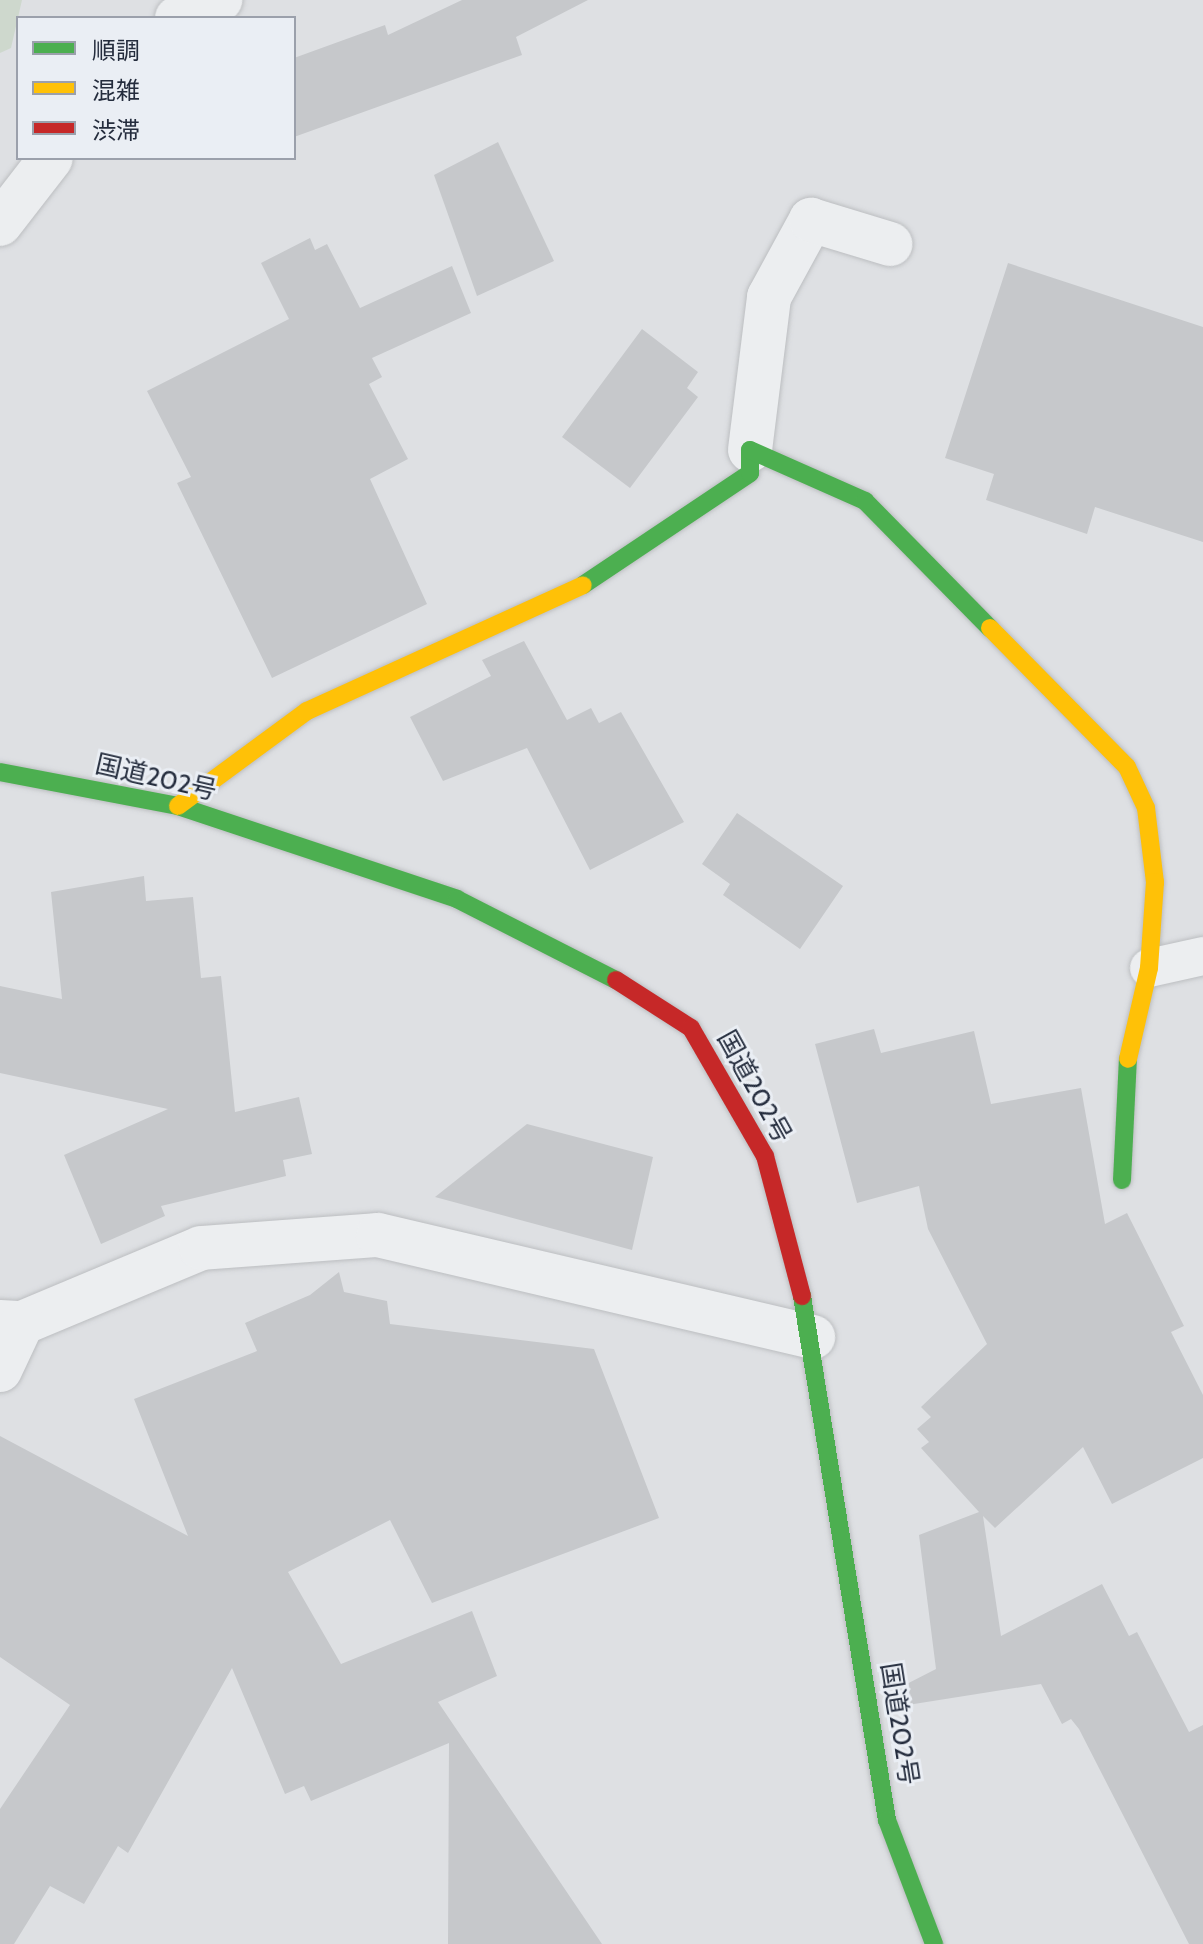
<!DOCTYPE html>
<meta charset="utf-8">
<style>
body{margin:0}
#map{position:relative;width:1203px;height:1944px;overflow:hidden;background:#dee0e3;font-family:Cabin,"Noto Sans JP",sans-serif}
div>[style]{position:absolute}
.green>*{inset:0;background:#ced8cd}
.building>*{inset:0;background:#c6c8cb}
.roads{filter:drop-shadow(0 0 2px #bcbec1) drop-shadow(0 0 2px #bcbec1)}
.lane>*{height:38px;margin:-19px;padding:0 19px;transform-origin:19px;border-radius:19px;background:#eceef0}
.street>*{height:44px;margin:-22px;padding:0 22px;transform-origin:22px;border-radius:22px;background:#eceef0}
.fast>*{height:18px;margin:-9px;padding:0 9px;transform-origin:9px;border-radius:9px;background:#4caf50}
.slow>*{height:18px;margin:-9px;padding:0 9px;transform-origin:9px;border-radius:9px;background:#ffc107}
.jam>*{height:18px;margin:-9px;padding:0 9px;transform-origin:9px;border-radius:9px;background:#c62828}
span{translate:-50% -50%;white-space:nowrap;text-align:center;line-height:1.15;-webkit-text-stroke:6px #eaeef4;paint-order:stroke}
.street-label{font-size:26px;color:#242c3d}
.legend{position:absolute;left:16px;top:16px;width:280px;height:144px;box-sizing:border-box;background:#eaeef4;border:2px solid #9ba0ab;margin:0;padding:10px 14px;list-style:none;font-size:24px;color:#242c3d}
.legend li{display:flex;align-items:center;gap:16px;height:40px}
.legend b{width:40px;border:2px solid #9ba0ab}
</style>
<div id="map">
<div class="green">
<div style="clip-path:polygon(0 0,22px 0,11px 48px,0 53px)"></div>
</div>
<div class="building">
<div style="clip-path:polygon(462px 0,588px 0,516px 37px,522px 55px,294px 137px,294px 58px,385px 25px,388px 35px)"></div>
<div style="clip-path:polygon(498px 142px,554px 261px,477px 296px,434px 175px)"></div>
<div style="clip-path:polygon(310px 238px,315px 250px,327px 244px,360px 308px,452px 266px,471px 313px,372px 358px,382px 377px,369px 384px,408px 459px,370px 479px,427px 604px,272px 678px,177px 483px,191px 477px,147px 391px,289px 319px,261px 263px)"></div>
<div style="clip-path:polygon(1008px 263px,1203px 327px,1203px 542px,1095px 507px,1087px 534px,986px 500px,994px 474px,945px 458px)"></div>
<div style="clip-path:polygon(642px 329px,698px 372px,687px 388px,698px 397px,630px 488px,562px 437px)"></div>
<div style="clip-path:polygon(524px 641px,567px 720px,591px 708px,599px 723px,621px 712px,684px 822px,590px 870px,527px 748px,443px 781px,410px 717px,491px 676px,482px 660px)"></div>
<div style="clip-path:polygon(737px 813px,843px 886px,800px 949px,723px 895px,730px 884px,702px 864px)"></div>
<div style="clip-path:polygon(144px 876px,146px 901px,193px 897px,201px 978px,221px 976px,235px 1112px,299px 1097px,312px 1154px,283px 1160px,286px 1176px,161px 1206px,165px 1216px,101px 1244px,64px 1155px,168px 1109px,0 1073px,0 986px,62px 999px,51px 892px)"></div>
<div style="clip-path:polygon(874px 1029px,881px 1053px,974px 1031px,991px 1104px,1081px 1088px,1105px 1224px,1127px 1213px,1184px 1326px,1171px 1332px,1203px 1395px,1203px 1458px,1112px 1504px,1083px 1447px,995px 1528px,983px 1516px,1001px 1636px,1102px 1584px,1129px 1636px,1137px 1632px,1189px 1732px,1203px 1725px,1203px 1944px,1189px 1944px,1079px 1729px,1071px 1719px,1062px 1724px,1041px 1684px,895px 1707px,893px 1691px,936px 1669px,919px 1535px,979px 1512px,921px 1448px,929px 1442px,917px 1429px,931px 1417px,921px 1407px,987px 1344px,928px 1229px,919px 1186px,857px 1203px,815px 1044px)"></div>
<div style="clip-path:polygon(527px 1124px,653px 1157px,632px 1250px,435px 1197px)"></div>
<div style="clip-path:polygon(339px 1272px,344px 1292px,387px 1301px,390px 1324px,594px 1349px,659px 1518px,432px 1603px,390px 1520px,288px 1572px,341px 1664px,472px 1611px,497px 1676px,438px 1702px,602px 1944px,448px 1944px,449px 1743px,311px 1801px,304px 1786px,285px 1794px,232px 1668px,128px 1853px,118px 1846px,84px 1904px,50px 1886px,14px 1944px,0 1944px,0 1809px,70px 1705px,0 1657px,0 1436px,188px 1536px,134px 1399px,257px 1351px,245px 1323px,310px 1295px)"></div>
</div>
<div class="roads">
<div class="lane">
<div style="left:1149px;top:968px;width:55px;rotate:-12.5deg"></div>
</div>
<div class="street">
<div style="left:177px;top:18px;width:47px;rotate:-22.7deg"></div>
<div style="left:0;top:224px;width:83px;rotate:-52.3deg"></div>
<div style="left:750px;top:450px;width:154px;rotate:-82.9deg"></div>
<div style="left:769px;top:297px;width:88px;rotate:-61.4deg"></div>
<div style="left:811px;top:220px;width:83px;rotate:16.9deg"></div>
<div style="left:0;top:1322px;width:22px;rotate:3deg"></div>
<div style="left:22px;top:1323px;width:194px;rotate:-22.7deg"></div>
<div style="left:201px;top:1248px;width:177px;rotate:-4.2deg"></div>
<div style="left:378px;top:1235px;width:447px;rotate:13.2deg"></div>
<div style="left:0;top:1370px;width:52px;rotate:-64.9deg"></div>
</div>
<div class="fast">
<div style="left:583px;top:585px;width:201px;rotate:-33.8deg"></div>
<div style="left:750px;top:473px;width:23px;rotate:-90deg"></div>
<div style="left:750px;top:450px;width:126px;rotate:23.9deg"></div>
<div style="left:865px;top:501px;width:178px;rotate:45.5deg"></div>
<div style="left:0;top:772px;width:181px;rotate:10.8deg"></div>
<div style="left:178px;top:806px;width:294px;rotate:18.4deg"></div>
<div style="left:457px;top:899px;width:178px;rotate:27deg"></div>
<div style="left:1122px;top:1180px;width:121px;rotate:-87.2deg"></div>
<div style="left:802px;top:1296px;width:531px;rotate:80.79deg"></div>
<div style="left:887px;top:1820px;width:133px;rotate:69.2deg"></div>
</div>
<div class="slow">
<div style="left:990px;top:628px;width:195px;rotate:45.4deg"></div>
<div style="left:1127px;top:767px;width:45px;rotate:65.1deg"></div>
<div style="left:1146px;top:808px;width:75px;rotate:83.1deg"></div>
<div style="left:1155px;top:882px;width:86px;rotate:94deg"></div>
<div style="left:1149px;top:968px;width:93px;rotate:103deg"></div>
<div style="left:178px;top:806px;width:160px;rotate:-36.4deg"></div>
<div style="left:307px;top:711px;width:303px;rotate:-24.5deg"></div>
</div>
<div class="jam">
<div style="left:616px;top:980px;width:89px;rotate:32.6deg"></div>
<div style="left:691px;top:1028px;width:148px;rotate:60deg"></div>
<div style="left:765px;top:1156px;width:145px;rotate:75.2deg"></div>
</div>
</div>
<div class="street-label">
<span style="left:156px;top:778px;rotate:13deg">国道202号</span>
<span style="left:754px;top:1087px;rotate:61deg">国道202号</span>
<span style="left:899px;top:1724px;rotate:81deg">国道202号</span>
</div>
<ul class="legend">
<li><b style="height:10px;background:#4caf50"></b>順調</li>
<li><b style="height:10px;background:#ffc107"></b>混雑</li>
<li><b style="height:10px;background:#c62828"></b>渋滞</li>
</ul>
</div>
